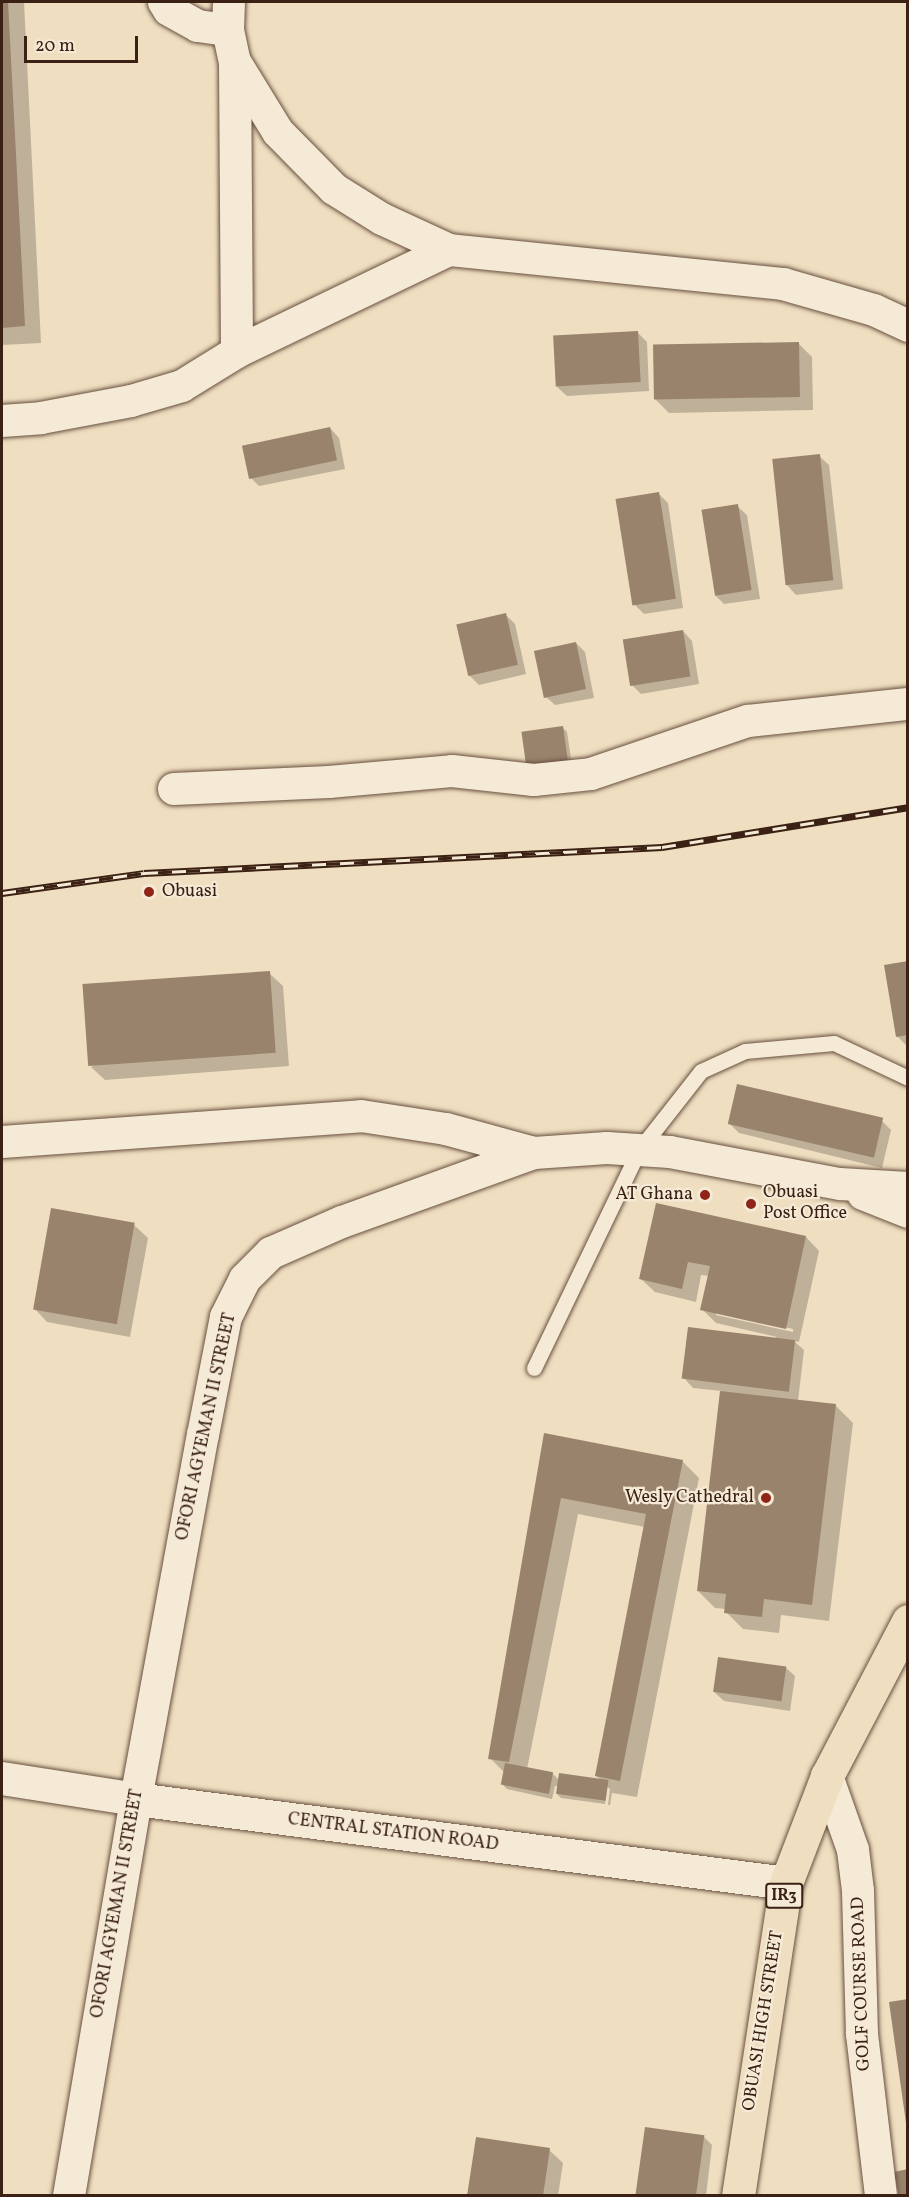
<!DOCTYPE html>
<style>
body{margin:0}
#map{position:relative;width:909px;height:2197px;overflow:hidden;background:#efdec0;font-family:Vollkorn,serif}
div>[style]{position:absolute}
.shadow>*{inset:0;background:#0003}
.building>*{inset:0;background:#99836d;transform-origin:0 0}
.roads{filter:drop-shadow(0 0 2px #68503f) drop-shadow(0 0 2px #68503f)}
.lane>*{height:15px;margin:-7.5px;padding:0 7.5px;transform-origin:7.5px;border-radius:7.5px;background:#f5ead6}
.street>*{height:32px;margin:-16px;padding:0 16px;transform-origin:16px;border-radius:16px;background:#f5ead6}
.secondary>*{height:33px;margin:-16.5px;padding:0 16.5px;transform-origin:16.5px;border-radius:16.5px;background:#f5ead6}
.primary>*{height:33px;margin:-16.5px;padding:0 16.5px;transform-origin:16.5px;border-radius:16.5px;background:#efdec0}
.rail>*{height:7px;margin-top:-3.5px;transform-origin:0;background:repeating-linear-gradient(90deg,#f5ead6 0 14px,#3b2114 0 28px);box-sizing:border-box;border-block:2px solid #3b2114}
.dots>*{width:16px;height:16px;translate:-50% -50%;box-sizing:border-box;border:3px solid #f5ead6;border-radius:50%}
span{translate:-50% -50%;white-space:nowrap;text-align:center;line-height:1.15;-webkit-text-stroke:4.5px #f5ead6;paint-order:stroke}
.shield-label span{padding:2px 4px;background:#f5ead6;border:2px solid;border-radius:4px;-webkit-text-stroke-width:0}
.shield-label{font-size:16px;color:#3b2114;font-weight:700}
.poi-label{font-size:18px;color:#3b2114}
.left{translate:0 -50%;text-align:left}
.right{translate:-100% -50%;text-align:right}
.street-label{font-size:18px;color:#3b2114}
.frame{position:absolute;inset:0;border:3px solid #3b2114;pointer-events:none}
.scale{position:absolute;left:24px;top:36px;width:114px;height:27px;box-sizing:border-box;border:3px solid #3b2114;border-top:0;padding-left:8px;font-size:18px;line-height:21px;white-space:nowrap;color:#3b2114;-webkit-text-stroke:4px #f5ead6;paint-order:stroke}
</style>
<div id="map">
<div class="shadow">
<div style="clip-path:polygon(2px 2px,24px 2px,41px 343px,2px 345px)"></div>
<div style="clip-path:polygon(638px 333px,647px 342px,649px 391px,567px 396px,557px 387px)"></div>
<div style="clip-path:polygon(798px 343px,812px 357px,813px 410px,669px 413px,655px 399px)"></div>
<div style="clip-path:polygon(330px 428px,339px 438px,345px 469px,259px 486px,250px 477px)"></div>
<div style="clip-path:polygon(819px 456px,829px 465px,843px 589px,796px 595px,787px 585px)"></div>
<div style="clip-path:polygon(658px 493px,668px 503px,683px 608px,644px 614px,635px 605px)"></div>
<div style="clip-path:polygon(737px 506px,747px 515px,760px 599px,724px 604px,715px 595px)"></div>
<div style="clip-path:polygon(506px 615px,515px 624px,526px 674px,479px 685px,470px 676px,458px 626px)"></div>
<div style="clip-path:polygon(683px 631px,692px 641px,699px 684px,641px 694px,632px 685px)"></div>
<div style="clip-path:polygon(576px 643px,585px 652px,594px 698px,555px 705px,545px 696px)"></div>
<div style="clip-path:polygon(562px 727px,567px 732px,572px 765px,528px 767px)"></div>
<div style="clip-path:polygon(908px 963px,908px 1046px,907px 1046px,897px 1036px)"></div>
<div style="clip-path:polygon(269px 973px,283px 986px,289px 1066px,105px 1080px,91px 1067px)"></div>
<div style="clip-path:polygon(882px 1121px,891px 1130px,882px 1168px,739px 1133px,729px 1123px)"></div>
<div style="clip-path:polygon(evenodd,657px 1204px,806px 1237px,819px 1251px,799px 1342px,794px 1341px,804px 1350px,798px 1401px,836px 1406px,853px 1423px,829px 1621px,781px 1615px,779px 1633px,743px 1629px,726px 1612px,726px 1609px,715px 1608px,698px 1591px,722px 1391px,693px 1388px,684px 1378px,777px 1337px,716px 1323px,702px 1309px,710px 1276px,701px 1275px,696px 1302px,655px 1292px,641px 1279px,657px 1204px,716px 1312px,793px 1329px,793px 1332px,716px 1315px,716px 1312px)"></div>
<div style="clip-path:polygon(134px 1225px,148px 1238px,130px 1337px,47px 1322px,34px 1308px)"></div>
<div style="clip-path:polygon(evenodd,545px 1434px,682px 1461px,699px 1478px,637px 1797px,612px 1793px,610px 1805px,608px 1805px,610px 1789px,607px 1787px,605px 1804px,561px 1798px,557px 1794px,558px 1786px,555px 1786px,552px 1799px,507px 1789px,503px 1785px,505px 1773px,490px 1758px,545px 1434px,578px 1514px,645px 1527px,596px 1776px,601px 1780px,559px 1780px,553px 1774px,527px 1769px,578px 1514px)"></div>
<div style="clip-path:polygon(785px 1667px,795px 1676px,790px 1711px,724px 1701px,714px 1692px)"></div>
<div style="clip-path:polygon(703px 2136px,712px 2145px,706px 2196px,637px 2196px)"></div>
<div style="clip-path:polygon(549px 2150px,563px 2163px,558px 2196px,468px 2196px)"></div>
</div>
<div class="building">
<div style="clip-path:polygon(2px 2px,8px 2px,25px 326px,2px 328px)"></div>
<div style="left:638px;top:331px;width:51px;height:85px;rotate:87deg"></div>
<div style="left:799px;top:342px;width:55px;height:146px;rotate:89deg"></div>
<div style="left:330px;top:427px;width:34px;height:90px;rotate:78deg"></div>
<div style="left:820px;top:454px;width:127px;height:48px;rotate:84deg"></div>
<div style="left:659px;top:492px;width:108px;height:44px;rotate:81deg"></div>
<div style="left:738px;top:504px;width:87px;height:37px;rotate:81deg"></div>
<div style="left:506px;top:613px;width:53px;height:51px;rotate:77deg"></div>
<div style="left:683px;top:630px;width:47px;height:61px;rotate:81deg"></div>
<div style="left:576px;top:642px;width:48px;height:43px;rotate:78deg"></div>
<div style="left:563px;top:726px;width:35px;height:42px;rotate:82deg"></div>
<div style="clip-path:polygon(908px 961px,908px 1035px,896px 1037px,884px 965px)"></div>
<div style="left:270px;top:971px;width:82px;height:188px;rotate:86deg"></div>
<div style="left:737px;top:1084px;width:150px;height:41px;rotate:13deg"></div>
<div style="clip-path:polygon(656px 1203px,806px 1236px,786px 1329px,700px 1310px,710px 1266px,688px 1262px,682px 1289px,639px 1279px)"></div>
<div style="left:51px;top:1208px;width:85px;height:103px;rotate:10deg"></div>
<div style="left:688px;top:1327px;width:108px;height:52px;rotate:7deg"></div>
<div style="clip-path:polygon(720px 1391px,836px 1404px,812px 1605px,764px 1599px,762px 1617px,724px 1613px,726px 1594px,697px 1591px)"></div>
<div style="clip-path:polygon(544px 1433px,683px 1460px,620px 1781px,595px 1776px,646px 1514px,561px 1498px,509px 1762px,488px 1759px)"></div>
<div style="left:718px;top:1657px;width:69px;height:35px;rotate:8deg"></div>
<div style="left:505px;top:1763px;width:49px;height:22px;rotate:11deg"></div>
<div style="left:559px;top:1773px;width:50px;height:21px;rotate:8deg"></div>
<div style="clip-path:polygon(908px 1999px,908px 2122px,906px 2123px,889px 2002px)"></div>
<div style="left:645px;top:2127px;width:60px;height:70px;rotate:8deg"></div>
<div style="clip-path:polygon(476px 2137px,550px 2148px,543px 2196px,467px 2196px)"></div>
<div style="clip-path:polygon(908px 2169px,908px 2196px,899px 2196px,894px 2172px)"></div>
</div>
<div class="roads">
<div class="lane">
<div style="left:534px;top:1368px;width:242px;rotate:-64.3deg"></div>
<div style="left:639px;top:1150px;width:100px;rotate:-51.9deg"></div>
<div style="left:701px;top:1071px;width:48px;rotate:-24.4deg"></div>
<div style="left:745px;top:1051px;width:89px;rotate:-5.1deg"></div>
<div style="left:834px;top:1043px;width:82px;rotate:25.3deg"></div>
</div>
<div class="street">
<div style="left:164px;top:2px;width:9px;rotate:58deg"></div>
<div style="left:169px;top:10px;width:33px;rotate:29deg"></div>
<div style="left:198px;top:26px;width:30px;rotate:8deg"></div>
<div style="left:229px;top:2px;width:28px;rotate:92deg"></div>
<div style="left:228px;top:30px;width:33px;rotate:78deg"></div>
<div style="left:235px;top:62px;width:82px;rotate:58.4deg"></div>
<div style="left:278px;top:132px;width:80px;rotate:45.5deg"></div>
<div style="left:334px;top:189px;width:57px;rotate:32deg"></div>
<div style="left:382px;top:219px;width:74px;rotate:24.8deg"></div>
<div style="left:449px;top:250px;width:336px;rotate:5.8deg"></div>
<div style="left:783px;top:284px;width:95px;rotate:15.9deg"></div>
<div style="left:874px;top:310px;width:38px;rotate:25deg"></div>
<div style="left:235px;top:62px;width:290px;rotate:89.6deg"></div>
<div style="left:2px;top:421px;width:39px;rotate:-4deg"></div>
<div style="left:41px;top:418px;width:92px;rotate:-10.7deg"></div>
<div style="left:131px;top:401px;width:53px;rotate:-16.4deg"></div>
<div style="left:182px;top:386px;width:65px;rotate:-31.7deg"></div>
<div style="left:237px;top:352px;width:235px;rotate:-25.7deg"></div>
<div style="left:174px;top:789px;width:155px;rotate:-2.6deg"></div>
<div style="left:329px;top:782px;width:123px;rotate:-5.1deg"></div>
<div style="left:452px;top:771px;width:82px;rotate:6.3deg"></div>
<div style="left:534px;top:780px;width:57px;rotate:-6deg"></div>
<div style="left:591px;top:774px;width:166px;rotate:-18.7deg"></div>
<div style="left:748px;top:721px;width:161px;rotate:-6.1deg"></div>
<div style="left:2px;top:1142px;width:360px;rotate:-4.1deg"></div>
<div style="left:361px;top:1116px;width:86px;rotate:8.7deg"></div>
<div style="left:446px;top:1129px;width:91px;rotate:15.3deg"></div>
<div style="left:863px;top:1194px;width:48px;rotate:21.8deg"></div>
<div style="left:827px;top:1776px;width:78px;rotate:70.6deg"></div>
<div style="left:853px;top:1850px;width:41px;rotate:83deg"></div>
<div style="left:858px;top:1891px;width:143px;rotate:88.4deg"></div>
<div style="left:862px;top:2034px;width:163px;rotate:83.3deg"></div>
<div style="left:69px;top:2196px;width:403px;rotate:-80.4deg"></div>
<div style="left:136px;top:1799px;width:370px;rotate:-79.6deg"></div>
<div style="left:203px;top:1435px;width:120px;rotate:-79deg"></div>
<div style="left:226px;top:1317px;width:42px;rotate:-63.4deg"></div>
<div style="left:245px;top:1279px;width:37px;rotate:-45deg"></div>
<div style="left:271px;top:1253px;width:77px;rotate:-23.6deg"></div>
<div style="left:342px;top:1222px;width:204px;rotate:-19.8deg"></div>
<div style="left:534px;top:1153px;width:73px;rotate:-3.9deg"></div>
<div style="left:607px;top:1148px;width:63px;rotate:3.6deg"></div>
<div style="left:670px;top:1152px;width:173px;rotate:10.7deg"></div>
<div style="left:840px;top:1184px;width:68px;rotate:3.4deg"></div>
</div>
<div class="secondary">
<div style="left:2px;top:1778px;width:136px;rotate:8.9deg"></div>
<div style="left:136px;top:1799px;width:655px;rotate:7.36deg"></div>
</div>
<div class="primary">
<div style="left:738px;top:2196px;width:317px;rotate:-81.3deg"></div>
<div style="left:786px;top:1883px;width:115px;rotate:-69deg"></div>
<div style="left:827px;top:1776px;width:175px;rotate:-62.4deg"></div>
</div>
</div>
<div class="rail">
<div style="left:2px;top:893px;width:143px;rotate:-8deg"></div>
<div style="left:144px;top:873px;width:519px;rotate:-2.87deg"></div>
<div style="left:662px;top:847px;width:249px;rotate:-9.2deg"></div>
</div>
<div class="dots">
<div style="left:149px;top:892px;background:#8f2418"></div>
<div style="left:705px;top:1195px;background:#8f2418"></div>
<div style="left:751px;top:1204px;background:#8f2418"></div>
<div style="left:766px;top:1498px;background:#8f2418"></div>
</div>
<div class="shield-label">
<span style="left:784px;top:1896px">IR3</span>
</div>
<div class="poi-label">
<span class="left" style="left:162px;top:892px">Obuasi</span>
<span class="left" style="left:763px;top:1204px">Obuasi<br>Post Office</span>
<span class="right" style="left:693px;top:1195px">AT Ghana</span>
<span class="right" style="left:754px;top:1498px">Wesly Cathedral</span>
</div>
<div class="street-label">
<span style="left:207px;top:1427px;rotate:-78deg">OFORI AGYEMAN II STREET</span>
<span style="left:393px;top:1833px;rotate:7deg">CENTRAL STATION ROAD</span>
<span style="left:118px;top:1904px;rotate:-80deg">OFORI AGYEMAN II STREET</span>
<span style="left:862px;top:1984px;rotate:-92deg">GOLF COURSE ROAD</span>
<span style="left:764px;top:2021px;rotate:-81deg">OBUASI HIGH STREET</span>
</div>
<div class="frame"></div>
<div class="scale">20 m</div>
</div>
